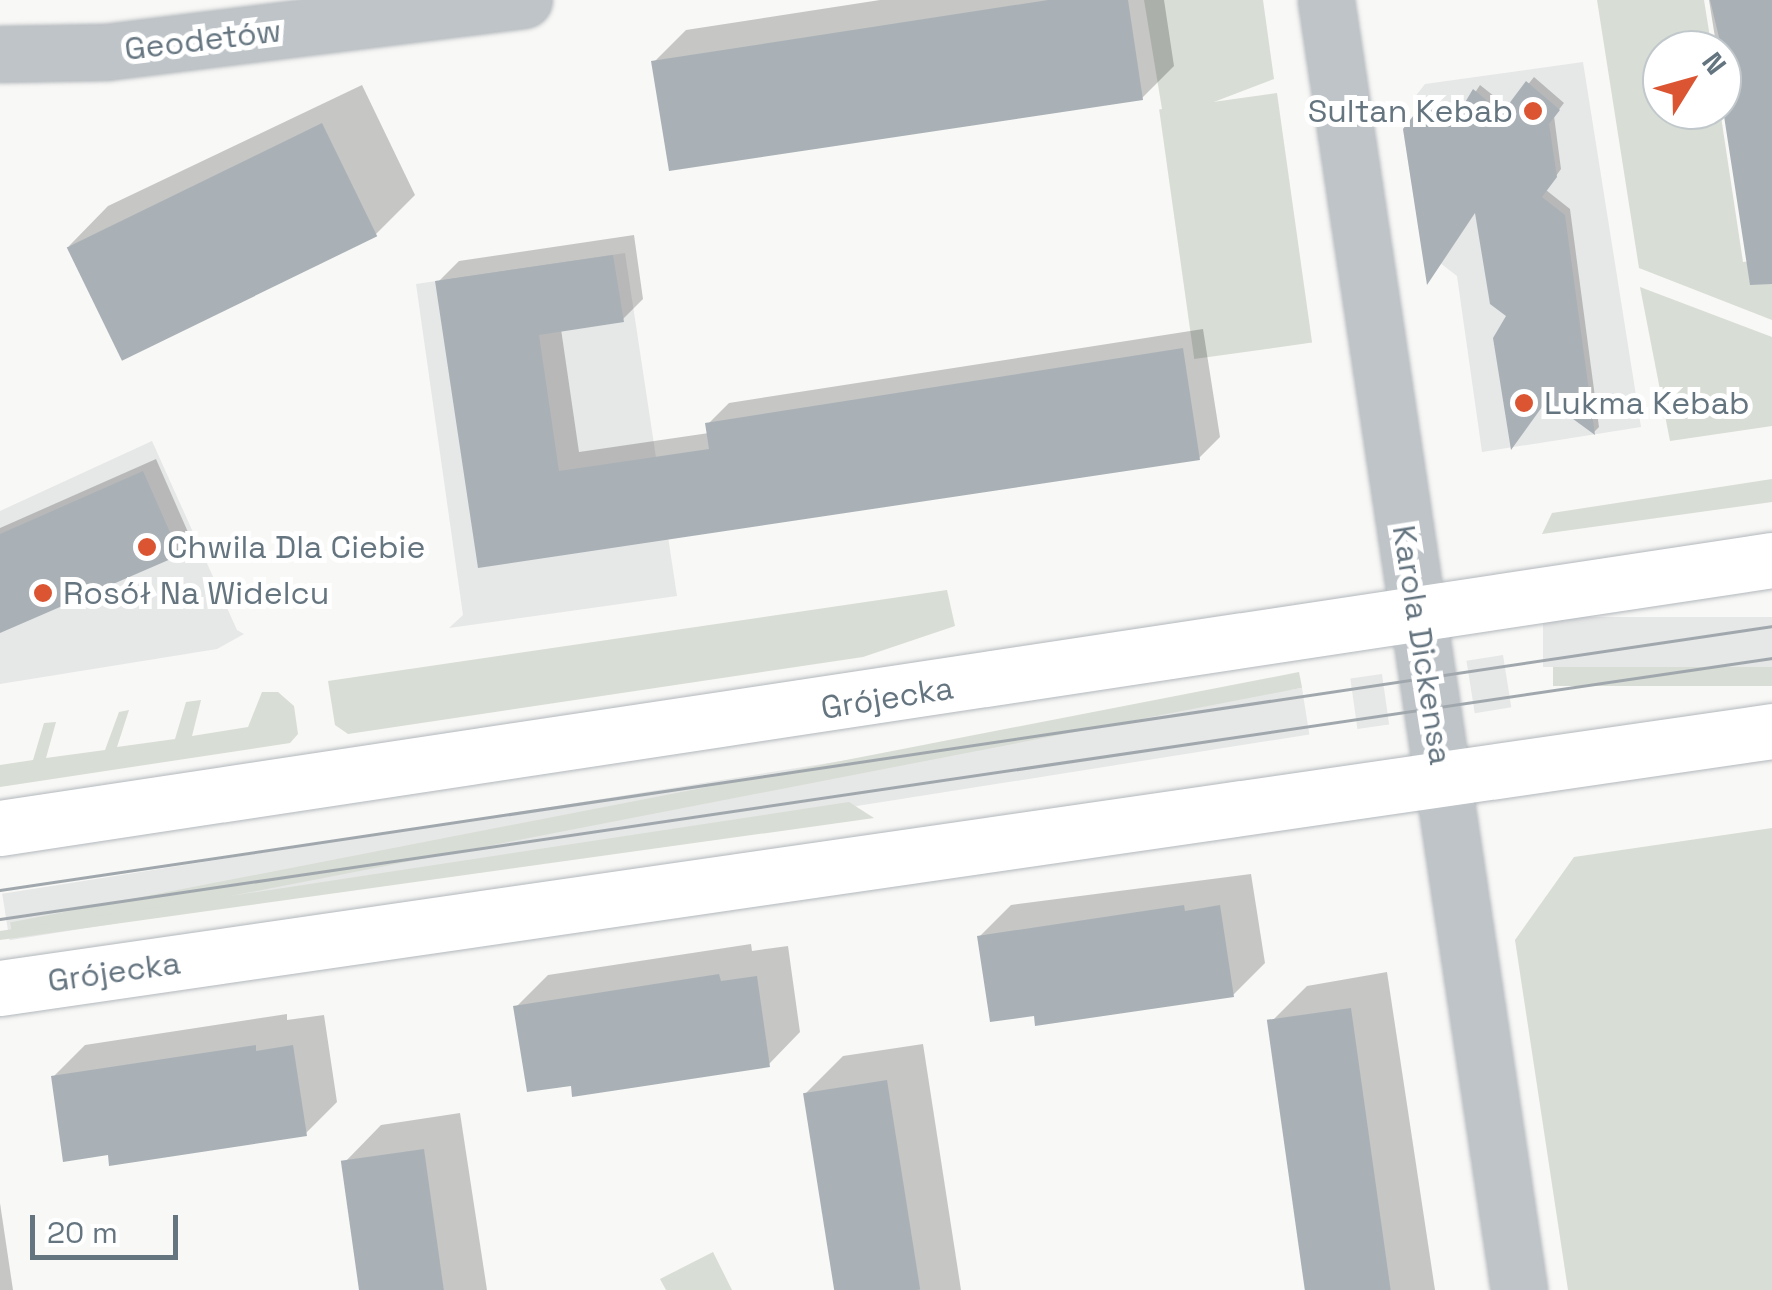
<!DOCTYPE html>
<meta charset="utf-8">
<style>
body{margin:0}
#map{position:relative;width:1772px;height:1290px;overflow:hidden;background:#f8f8f6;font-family:"Space Grotesk",sans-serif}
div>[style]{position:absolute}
.built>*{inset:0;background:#e6e7e7;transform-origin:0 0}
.green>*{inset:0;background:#d8ddd5;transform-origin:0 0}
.shadow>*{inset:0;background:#0003}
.building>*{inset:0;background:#a9b1b7;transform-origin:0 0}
.roads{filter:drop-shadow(0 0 2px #b3b8bc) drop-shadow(0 0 2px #b3b8bc)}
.minor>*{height:55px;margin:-27.5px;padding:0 27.5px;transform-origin:27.5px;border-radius:27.5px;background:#bfc4c8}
.major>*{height:55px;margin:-27.5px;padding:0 27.5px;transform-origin:27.5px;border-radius:27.5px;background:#fff}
.tram>*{height:2.5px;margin:-1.25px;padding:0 1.25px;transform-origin:1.25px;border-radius:1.25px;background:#a1a8ad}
.dots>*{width:28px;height:28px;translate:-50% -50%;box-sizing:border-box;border:5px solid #fff;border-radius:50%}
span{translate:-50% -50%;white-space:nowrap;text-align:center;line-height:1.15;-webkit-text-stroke:10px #fff;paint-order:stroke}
.street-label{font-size:32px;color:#657580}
.poi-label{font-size:32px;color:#657580}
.right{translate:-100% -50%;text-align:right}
.left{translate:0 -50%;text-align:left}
.north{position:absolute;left:1642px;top:30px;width:100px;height:100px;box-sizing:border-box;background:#fff;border:2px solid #c1c8cc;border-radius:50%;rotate:53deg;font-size:28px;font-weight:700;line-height:40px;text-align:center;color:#657580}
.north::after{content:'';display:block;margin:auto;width:35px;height:45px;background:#dc5532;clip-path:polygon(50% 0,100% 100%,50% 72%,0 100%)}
.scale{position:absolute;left:30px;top:1215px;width:148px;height:45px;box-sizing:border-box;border:5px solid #657580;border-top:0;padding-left:12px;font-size:30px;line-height:35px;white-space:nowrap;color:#657580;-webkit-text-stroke:8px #fff;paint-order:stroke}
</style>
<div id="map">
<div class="built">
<div style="clip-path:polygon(1583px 62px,1641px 427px,1482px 452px,1457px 276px,1422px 249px,1403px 129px,1421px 105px,1414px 98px,1425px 84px)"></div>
<div style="clip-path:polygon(625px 253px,677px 596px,449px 628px,463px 615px,416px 284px)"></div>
<div style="clip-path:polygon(152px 441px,237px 630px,244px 634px,217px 649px,0 684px,0 511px)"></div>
<div style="left:1772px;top:617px;width:50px;height:229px;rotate:90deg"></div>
<div style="left:1503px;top:655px;width:53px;height:37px;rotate:81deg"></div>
<div style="left:1382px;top:674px;width:51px;height:32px;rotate:82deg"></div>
<div style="left:1302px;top:688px;width:47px;height:1316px;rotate:81deg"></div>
</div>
<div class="green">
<div style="clip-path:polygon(1144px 0,1263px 0,1274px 79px,1164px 121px)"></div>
<div style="clip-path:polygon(1597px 0,1704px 0,1712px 50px,1662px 50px,1662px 110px,1720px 110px,1743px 262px,1772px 259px,1772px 320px,1639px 268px)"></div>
<div style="left:1277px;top:93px;width:252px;height:119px;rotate:82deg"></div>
<div style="clip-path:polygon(1640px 287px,1772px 337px,1772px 426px,1670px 441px)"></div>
<div style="clip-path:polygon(1772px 479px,1772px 502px,1542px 534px,1552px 513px)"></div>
<div style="clip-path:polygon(947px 590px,955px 626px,863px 657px,348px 734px,335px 725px,328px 681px)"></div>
<div style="left:1772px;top:667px;width:19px;height:219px;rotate:90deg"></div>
<div style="left:1299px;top:672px;width:16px;height:1313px;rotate:79deg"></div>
<div style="clip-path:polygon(262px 692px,278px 692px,294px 706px,298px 734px,290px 743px,0 787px,0 765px,33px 760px,44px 723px,56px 722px,46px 758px,105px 750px,119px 712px,129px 710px,117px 747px,175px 739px,186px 702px,201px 700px,192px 736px,248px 727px)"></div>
<div style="clip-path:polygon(849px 802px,874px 818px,0 940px,0 931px)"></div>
<div style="clip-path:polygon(1772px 828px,1772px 1290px,1568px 1290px,1515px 940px,1574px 857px)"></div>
<div style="clip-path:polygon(713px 1252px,732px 1290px,666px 1290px,660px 1279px)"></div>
</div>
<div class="shadow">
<div style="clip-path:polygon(880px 0,1164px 0,1174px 66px,1142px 98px,654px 62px,686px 30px)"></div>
<div style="clip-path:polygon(1709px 0,1772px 0,1772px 254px,1722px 81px)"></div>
<div style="clip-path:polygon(1534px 77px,1564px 103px,1554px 116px,1561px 169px,1546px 190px,1570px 209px,1599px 427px,1594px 432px,1548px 398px,1509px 315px,1477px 209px,1424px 107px,1429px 101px,1457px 120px,1480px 85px,1509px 108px)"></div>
<div style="clip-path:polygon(362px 85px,415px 195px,376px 234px,69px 246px,108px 206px)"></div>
<div style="clip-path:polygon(634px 235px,643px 299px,622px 320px,561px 329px,579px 452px,709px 433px,708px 424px,729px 403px,1203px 329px,1220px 437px,1199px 458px,480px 565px,438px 282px,459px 261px)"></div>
<div style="clip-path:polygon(156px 459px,191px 539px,178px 552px,0 630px,0 528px)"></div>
<div style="clip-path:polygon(1251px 874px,1265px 963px,1233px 995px,1036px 1013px,979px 937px,1011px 905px)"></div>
<div style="clip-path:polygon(751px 944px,752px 951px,788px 946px,800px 1032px,769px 1064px,573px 1083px,516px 1007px,548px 975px)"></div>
<div style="clip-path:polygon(1387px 972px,1435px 1290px,1310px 1290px,1270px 1023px,1307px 986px)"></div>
<div style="clip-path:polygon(287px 1014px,287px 1020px,324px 1015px,337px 1102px,305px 1134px,110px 1153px,53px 1077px,85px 1045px)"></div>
<div style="clip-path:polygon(923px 1044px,961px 1290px,837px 1290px,806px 1093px,843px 1056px)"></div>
<div style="clip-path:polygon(460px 1113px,487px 1290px,363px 1290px,344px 1163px,381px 1125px)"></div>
<div style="clip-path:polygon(0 1203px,13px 1290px,0 1290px)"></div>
</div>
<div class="building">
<div style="clip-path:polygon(1048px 0,1128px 0,1143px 100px,669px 171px,651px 61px)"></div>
<div style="clip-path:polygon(1710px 0,1772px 0,1772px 284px,1750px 285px,1722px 103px,1722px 50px)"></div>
<div style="clip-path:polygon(1526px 81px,1560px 110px,1549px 124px,1557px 177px,1542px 197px,1565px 215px,1595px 435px,1547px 400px,1511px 450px,1493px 338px,1506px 316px,1490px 304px,1475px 213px,1427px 285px,1403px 129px,1422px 105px,1451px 126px,1473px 89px,1502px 113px)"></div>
<div style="left:322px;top:123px;width:126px;height:284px;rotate:64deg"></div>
<div style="clip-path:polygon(613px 255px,624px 322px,539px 335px,559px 471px,709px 449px,705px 423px,1183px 348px,1200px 460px,478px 568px,435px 281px)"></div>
<div style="clip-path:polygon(143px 471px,180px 555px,0 633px,0 534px)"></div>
<div style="clip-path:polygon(1184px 905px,1185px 911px,1220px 905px,1234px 997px,1035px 1026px,1034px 1016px,990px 1022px,977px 936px)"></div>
<div style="clip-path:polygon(719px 974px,721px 981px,757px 976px,770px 1067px,572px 1097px,571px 1086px,527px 1092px,513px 1006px)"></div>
<div style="left:1351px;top:1008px;width:285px;height:85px;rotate:82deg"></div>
<div style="clip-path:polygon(256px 1045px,256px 1051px,293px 1045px,307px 1136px,109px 1166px,108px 1155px,63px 1162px,51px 1076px)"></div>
<div style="left:887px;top:1080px;width:212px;height:85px;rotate:81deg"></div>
<div style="left:424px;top:1149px;width:143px;height:84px;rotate:82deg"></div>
</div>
<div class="roads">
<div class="minor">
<div style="left:1326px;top:0;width:1304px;rotate:81.49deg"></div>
<div style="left:0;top:54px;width:106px;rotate:-1.1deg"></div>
<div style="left:106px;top:52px;width:421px;rotate:-7.1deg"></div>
</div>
<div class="major">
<div style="left:0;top:828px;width:1792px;rotate:-8.6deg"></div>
<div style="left:0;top:988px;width:1791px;rotate:-8.25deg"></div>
</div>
</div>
<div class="tram">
<div style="left:0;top:890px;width:1792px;rotate:-8.47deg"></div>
<div style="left:0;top:919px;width:1791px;rotate:-8.38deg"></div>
</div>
<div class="dots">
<div style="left:1533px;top:111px;background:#dc5532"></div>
<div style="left:1524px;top:403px;background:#dc5532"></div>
<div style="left:147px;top:547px;background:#dc5532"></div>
<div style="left:43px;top:593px;background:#dc5532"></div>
</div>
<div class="street-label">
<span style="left:203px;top:40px;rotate:-7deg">Geodetów</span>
<span style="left:1422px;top:645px;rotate:81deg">Karola Dickensa</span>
<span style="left:887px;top:698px;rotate:-9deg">Grójecka</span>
<span style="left:114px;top:972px;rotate:-8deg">Grójecka</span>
</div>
<div class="poi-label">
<span class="right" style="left:1513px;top:111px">Sultan Kebab</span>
<span class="left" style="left:1544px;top:403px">Lukma Kebab</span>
<span class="left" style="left:167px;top:547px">Chwila Dla Ciebie</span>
<span class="left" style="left:63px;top:593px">Rosół Na Widelcu</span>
</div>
<div class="north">N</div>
<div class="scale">20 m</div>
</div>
